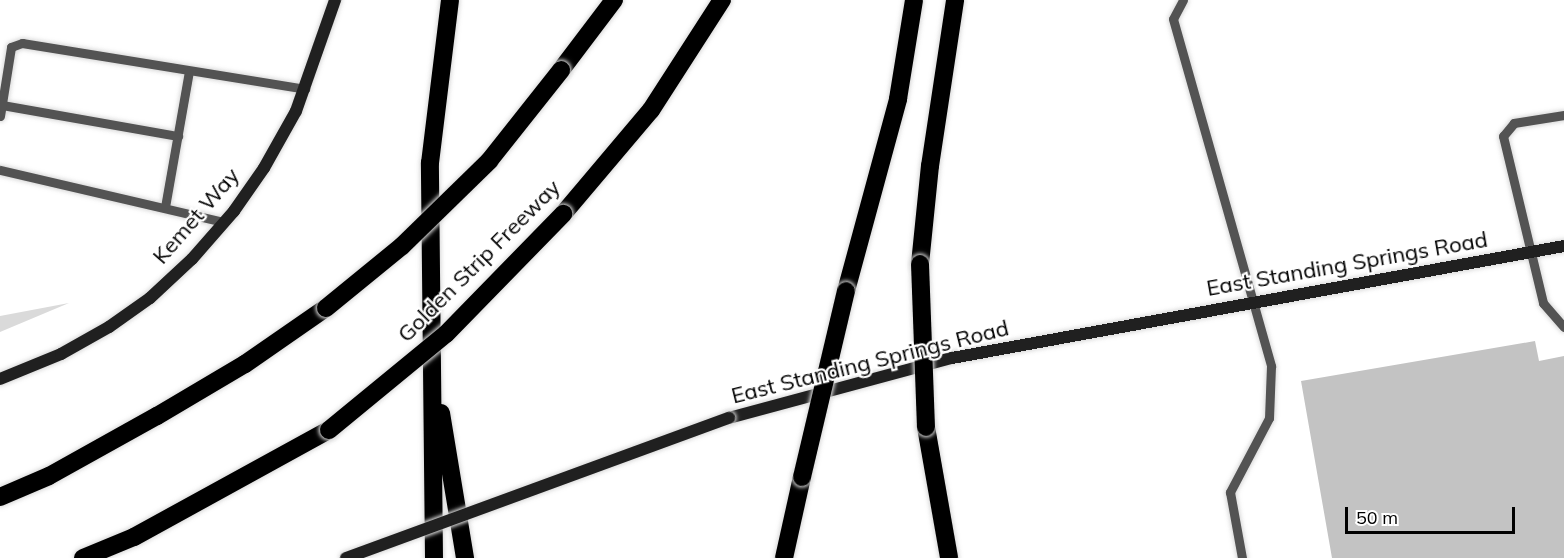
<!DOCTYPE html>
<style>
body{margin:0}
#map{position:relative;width:1564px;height:558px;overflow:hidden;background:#fff;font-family:Mulish,sans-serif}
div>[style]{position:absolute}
.green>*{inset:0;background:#dadada}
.building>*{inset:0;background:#c3c3c3}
.roads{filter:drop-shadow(0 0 2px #dbdbdb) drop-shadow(0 0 2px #dbdbdb)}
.lane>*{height:9px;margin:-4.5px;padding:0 4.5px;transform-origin:4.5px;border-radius:4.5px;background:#535353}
.secondary>*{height:12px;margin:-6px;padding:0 6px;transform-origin:6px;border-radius:6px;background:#202020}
.highway>*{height:18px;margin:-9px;padding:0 9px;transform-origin:9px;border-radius:9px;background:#000}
.bridges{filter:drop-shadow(0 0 2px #dbdbdb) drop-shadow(0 0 2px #dbdbdb)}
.secondary-bridge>*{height:12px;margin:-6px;padding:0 6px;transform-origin:6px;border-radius:6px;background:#202020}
.highway-bridge>*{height:18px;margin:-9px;padding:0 9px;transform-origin:9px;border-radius:9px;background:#000}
span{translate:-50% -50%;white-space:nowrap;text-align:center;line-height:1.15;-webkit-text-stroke:4.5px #fff;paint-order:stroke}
.street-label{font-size:22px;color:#000}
.scale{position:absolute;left:1345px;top:507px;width:170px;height:27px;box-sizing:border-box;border:3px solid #000;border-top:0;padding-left:8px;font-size:18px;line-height:21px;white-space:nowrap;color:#000;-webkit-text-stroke:4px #fff;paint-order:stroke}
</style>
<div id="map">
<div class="green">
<div style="clip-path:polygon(69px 303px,0 332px,0 316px)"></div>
</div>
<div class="building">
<div style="clip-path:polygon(1535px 341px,1539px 361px,1564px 356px,1564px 558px,1332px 558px,1301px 381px)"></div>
</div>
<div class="roads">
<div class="lane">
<div style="left:1183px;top:0;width:21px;rotate:118deg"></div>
<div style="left:1173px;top:19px;width:361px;rotate:74.2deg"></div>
<div style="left:1271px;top:366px;width:52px;rotate:92.2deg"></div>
<div style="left:1269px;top:418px;width:84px;rotate:117.8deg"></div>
<div style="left:1230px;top:492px;width:67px;rotate:79.7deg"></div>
<div style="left:2px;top:105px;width:179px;rotate:10deg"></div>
<div style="left:1564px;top:115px;width:51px;rotate:170.9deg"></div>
<div style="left:1514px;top:123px;width:17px;rotate:130deg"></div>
<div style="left:1503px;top:136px;width:172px;rotate:76.5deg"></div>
<div style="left:1543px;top:303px;width:32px;rotate:49deg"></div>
<div style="left:0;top:116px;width:70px;rotate:-80.9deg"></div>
<div style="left:11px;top:47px;width:12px;rotate:-20deg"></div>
<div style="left:22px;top:43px;width:287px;rotate:9.2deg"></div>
<div style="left:0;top:170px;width:230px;rotate:13.1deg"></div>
<div style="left:165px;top:207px;width:138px;rotate:-80deg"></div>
</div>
<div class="secondary">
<div style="left:0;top:379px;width:66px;rotate:-22.3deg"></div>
<div style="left:61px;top:354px;width:55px;rotate:-29.4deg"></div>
<div style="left:109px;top:327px;width:50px;rotate:-35.3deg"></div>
<div style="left:150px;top:298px;width:57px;rotate:-42.9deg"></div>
<div style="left:192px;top:259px;width:64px;rotate:-48.8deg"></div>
<div style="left:234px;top:211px;width:52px;rotate:-55.1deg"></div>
<div style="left:264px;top:168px;width:65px;rotate:-60.7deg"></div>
<div style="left:296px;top:111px;width:118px;rotate:-70.6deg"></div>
<div style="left:729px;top:418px;width:231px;rotate:-15.1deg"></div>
<div style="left:952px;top:358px;width:622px;rotate:-10.37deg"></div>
</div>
<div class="highway">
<div style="left:561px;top:70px;width:88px;rotate:-52.9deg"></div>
<div style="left:563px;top:214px;width:136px;rotate:-49.8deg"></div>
<div style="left:651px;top:110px;width:131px;rotate:-57.2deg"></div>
<div style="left:920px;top:264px;width:99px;rotate:-84.2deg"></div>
<div style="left:930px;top:166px;width:168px;rotate:-81.4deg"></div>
<div style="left:846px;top:291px;width:199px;rotate:-74.8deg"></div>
<div style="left:898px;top:99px;width:100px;rotate:-80.8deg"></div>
<div style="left:441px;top:413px;width:147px;rotate:80.6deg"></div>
<div style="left:926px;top:427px;width:133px;rotate:80deg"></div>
<div style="left:0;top:497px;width:53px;rotate:-23.2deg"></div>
<div style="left:49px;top:476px;width:124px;rotate:-29.1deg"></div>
<div style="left:157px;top:416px;width:102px;rotate:-30.6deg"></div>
<div style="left:245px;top:364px;width:98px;rotate:-34.7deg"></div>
<div style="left:83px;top:558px;width:55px;rotate:-22.4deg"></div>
<div style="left:134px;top:537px;width:222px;rotate:-28.8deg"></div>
<div style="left:434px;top:558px;width:395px;rotate:-90.6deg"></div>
<div style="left:430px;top:163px;width:164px;rotate:-83deg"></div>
<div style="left:784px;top:558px;width:83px;rotate:-77.5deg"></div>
</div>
</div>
<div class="bridges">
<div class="secondary-bridge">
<div style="left:346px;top:558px;width:408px;rotate:-20.1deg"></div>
</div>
<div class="highway-bridge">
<div style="left:920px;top:264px;width:163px;rotate:87.9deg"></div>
<div style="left:326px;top:308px;width:98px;rotate:-39.2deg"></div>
<div style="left:402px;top:246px;width:122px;rotate:-44.3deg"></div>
<div style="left:489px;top:161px;width:116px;rotate:-51.6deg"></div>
<div style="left:329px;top:430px;width:151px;rotate:-39.4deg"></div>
<div style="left:446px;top:334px;width:168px;rotate:-45.7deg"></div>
<div style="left:802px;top:477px;width:191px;rotate:-76.7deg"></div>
</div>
</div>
<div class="street-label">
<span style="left:196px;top:216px;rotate:-49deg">Kemet Way</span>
<span style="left:479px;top:261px;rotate:-45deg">Golden Strip Freeway</span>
<span style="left:1347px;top:264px;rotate:-10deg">East Standing Springs Road</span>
<span style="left:870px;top:362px;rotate:-14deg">East Standing Springs Road</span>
</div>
<div class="scale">50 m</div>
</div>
